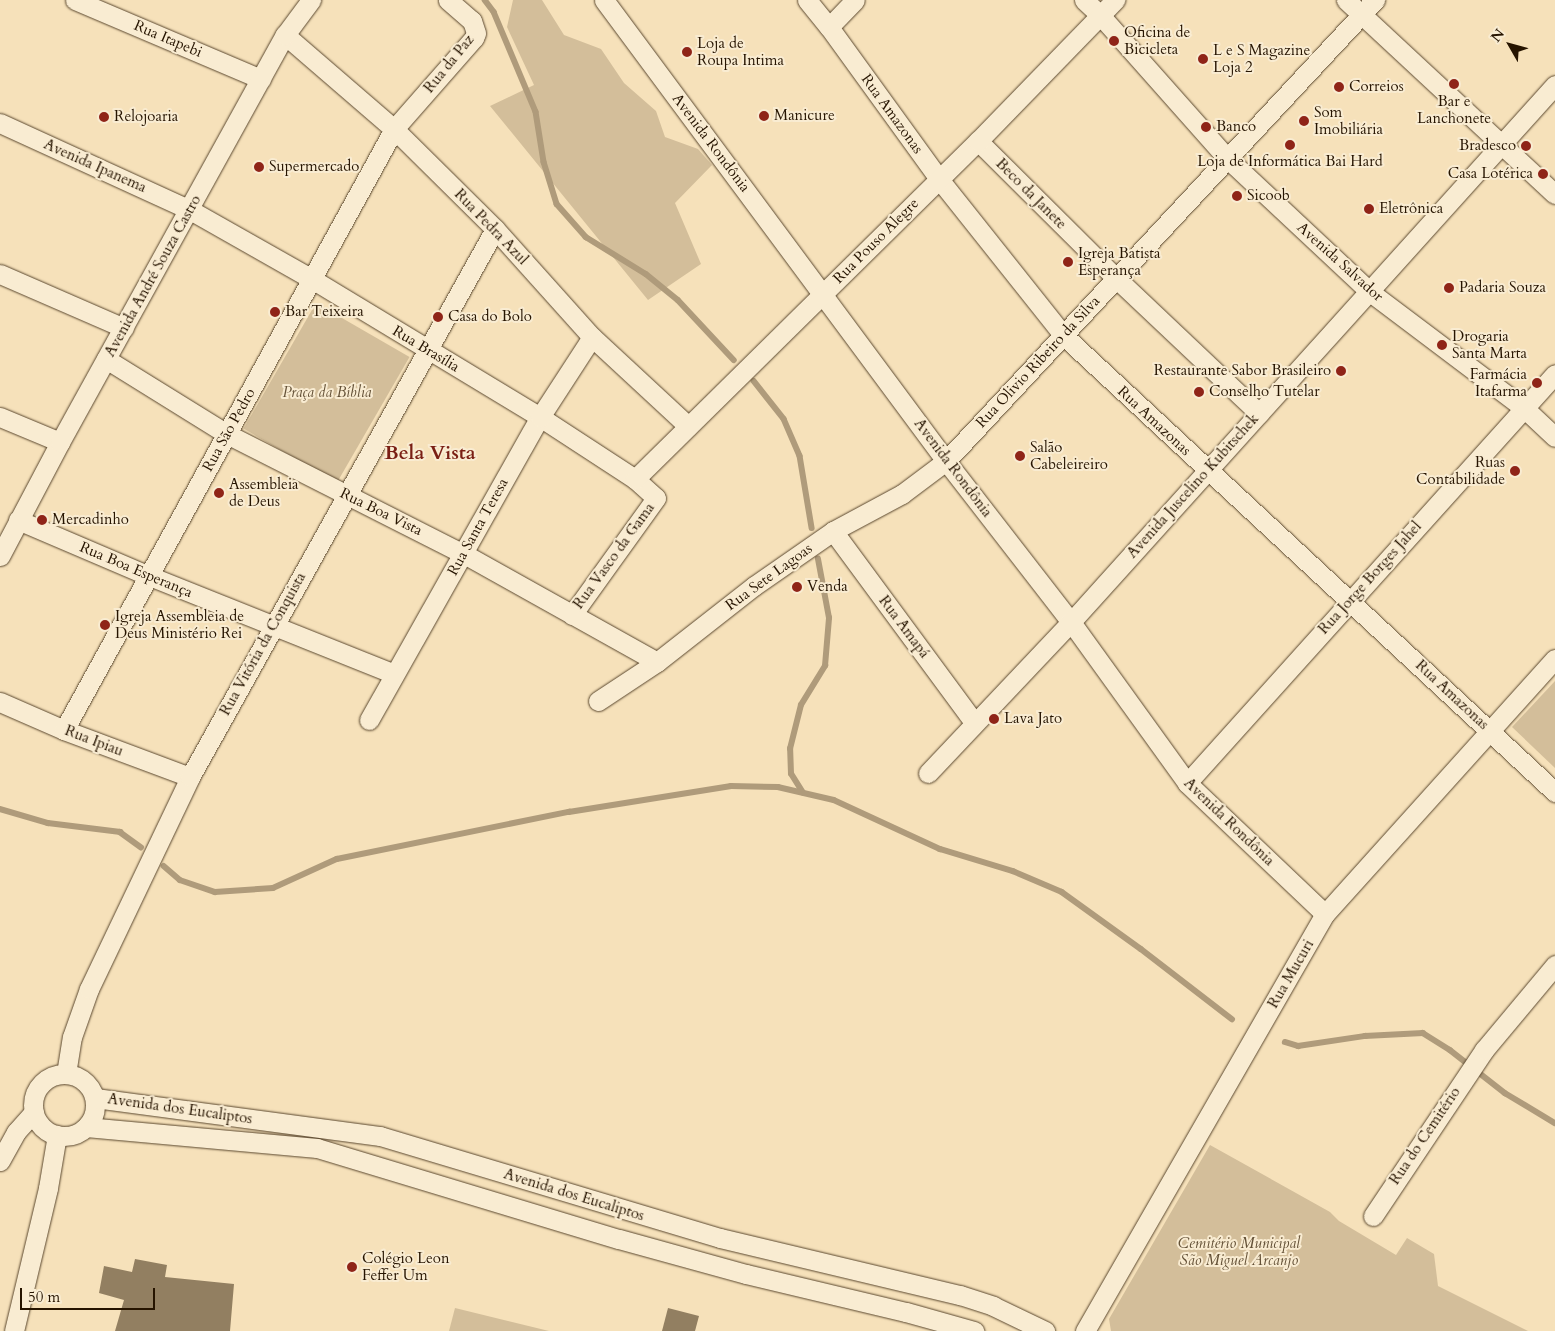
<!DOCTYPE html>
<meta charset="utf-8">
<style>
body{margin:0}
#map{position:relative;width:1555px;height:1331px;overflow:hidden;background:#f6e1ba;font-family:Cardo,serif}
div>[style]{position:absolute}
.green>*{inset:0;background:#d3be9a;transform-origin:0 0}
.stream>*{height:5.5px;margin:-2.75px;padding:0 2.75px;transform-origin:2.75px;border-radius:2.75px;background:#af9b7b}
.building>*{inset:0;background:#927f61}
.roads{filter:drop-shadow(0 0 1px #5a472e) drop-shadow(0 0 1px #5a472e)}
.minor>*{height:19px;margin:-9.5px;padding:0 9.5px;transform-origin:9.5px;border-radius:9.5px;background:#f9ecd2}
.minor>.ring{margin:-9.5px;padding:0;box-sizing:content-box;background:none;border:19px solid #f9ecd2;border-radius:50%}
.dots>*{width:14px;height:14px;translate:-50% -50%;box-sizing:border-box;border:2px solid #f9ecd2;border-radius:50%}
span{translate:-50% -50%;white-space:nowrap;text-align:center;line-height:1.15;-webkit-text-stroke:4px #f9ecd2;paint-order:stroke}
.poi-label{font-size:15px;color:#261400}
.left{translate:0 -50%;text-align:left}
.right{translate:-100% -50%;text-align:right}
.street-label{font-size:15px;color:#261400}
.park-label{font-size:15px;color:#635036;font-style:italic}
.district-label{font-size:20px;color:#7a1f14;font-weight:700}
.north{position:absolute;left:1485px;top:20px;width:50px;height:50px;-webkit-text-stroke:4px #f9ecd2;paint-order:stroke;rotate:308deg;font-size:14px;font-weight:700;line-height:20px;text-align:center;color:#261400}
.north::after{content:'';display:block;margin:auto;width:18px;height:22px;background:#261400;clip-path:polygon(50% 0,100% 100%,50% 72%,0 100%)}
.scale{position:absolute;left:20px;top:1288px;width:135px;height:22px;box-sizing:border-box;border:2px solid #261400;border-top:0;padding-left:6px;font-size:15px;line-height:18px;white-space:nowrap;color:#261400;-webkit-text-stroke:4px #f9ecd2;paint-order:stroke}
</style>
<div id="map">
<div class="green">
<div style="clip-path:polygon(513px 0,542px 0,564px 35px,601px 49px,624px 83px,656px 111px,665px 137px,698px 149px,712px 165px,675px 203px,701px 264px,648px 300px,490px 106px,534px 85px,507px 27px)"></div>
<div style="left:316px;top:303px;width:108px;height:145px;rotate:30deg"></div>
<div style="clip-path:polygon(1555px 681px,1555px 768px,1512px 727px)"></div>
<div style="clip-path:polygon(1210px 1145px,1330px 1212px,1339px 1221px,1396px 1255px,1407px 1238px,1434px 1254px,1438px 1286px,1528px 1331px,1111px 1331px,1109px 1319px)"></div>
<div style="clip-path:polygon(455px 1308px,549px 1331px,449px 1331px)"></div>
</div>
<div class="stream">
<div style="left:485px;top:0;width:15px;rotate:53deg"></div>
<div style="left:494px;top:12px;width:108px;rotate:67.2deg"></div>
<div style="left:536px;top:112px;width:51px;rotate:80.9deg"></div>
<div style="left:544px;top:162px;width:44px;rotate:72.8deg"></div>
<div style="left:557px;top:204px;width:44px;rotate:48.7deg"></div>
<div style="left:586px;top:237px;width:70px;rotate:31.7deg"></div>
<div style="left:646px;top:274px;width:41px;rotate:39.1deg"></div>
<div style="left:678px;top:300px;width:82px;rotate:47deg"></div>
<div style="left:754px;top:381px;width:48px;rotate:51.7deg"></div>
<div style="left:784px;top:419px;width:40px;rotate:66.6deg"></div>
<div style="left:800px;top:456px;width:73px;rotate:80.5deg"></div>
<div style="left:803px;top:793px;width:22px;rotate:-122deg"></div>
<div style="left:791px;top:774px;width:25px;rotate:-92deg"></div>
<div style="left:790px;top:749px;width:45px;rotate:-76deg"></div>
<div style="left:801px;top:705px;width:46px;rotate:-58.4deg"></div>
<div style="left:825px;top:666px;width:48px;rotate:-85.2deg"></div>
<div style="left:829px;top:618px;width:60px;rotate:-100.6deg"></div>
<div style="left:0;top:809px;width:50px;rotate:16.3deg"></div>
<div style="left:48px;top:823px;width:73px;rotate:7.1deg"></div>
<div style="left:120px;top:832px;width:26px;rotate:36deg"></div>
<div style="left:164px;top:866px;width:21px;rotate:41deg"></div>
<div style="left:180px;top:880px;width:37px;rotate:19deg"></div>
<div style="left:215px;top:892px;width:58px;rotate:-3.9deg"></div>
<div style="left:273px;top:888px;width:70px;rotate:-24.4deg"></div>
<div style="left:337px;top:859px;width:237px;rotate:-11.5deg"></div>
<div style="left:569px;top:812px;width:164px;rotate:-9.1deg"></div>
<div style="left:731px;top:786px;width:47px;rotate:1.2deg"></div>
<div style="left:778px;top:787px;width:57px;rotate:13.1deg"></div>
<div style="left:834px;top:800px;width:117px;rotate:24.8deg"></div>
<div style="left:940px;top:849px;width:76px;rotate:16.8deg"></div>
<div style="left:1013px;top:871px;width:53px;rotate:23.2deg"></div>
<div style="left:1062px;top:892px;width:97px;rotate:35.8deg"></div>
<div style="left:1141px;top:949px;width:115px;rotate:37.6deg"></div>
<div style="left:1285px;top:1042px;width:14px;rotate:17deg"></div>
<div style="left:1298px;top:1046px;width:68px;rotate:-8.5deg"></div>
<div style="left:1365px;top:1036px;width:58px;rotate:-3deg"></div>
<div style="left:1423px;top:1033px;width:32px;rotate:32deg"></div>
<div style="left:1450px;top:1050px;width:70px;rotate:38deg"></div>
<div style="left:1505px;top:1093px;width:58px;rotate:31deg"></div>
</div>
<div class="building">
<div style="clip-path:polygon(135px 1259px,167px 1265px,165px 1277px,234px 1284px,230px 1331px,115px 1331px,124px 1300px,99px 1293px,104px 1266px,132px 1272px)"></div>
<div style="clip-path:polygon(668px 1308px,699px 1316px,695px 1331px,662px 1331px)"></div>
</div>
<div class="roads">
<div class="minor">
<div style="left:75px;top:0;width:202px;rotate:23deg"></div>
<div style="left:604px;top:0;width:574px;rotate:53.43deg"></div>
<div style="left:946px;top:461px;width:204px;rotate:52.2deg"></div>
<div style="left:1071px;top:622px;width:198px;rotate:54.2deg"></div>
<div style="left:1187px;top:783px;width:190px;rotate:43.5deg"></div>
<div style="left:807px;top:0;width:35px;rotate:51deg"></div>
<div style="left:829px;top:27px;width:188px;rotate:54.1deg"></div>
<div style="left:939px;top:179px;width:199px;rotate:51.5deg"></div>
<div style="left:1063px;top:335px;width:672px;rotate:42.89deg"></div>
<div style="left:1084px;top:0;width:22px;rotate:43deg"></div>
<div style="left:1100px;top:15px;width:193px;rotate:48.4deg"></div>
<div style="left:1228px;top:159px;width:195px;rotate:43.1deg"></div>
<div style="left:1370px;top:292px;width:193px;rotate:37deg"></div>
<div style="left:1524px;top:408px;width:42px;rotate:43.1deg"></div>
<div style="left:1346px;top:0;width:285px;rotate:42.9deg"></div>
<div style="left:829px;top:27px;width:37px;rotate:-46deg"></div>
<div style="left:285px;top:35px;width:144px;rotate:40.8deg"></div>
<div style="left:394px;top:129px;width:142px;rotate:44.7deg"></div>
<div style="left:495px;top:229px;width:145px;rotate:48.1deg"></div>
<div style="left:592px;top:337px;width:131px;rotate:42.8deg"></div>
<div style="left:0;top:123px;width:209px;rotate:24.6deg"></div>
<div style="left:190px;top:210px;width:140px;rotate:29.5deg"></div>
<div style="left:312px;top:279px;width:267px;rotate:31.2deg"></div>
<div style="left:540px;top:417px;width:113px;rotate:33.1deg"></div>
<div style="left:635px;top:479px;width:28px;rotate:42deg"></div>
<div style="left:656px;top:498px;width:144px;rotate:125.7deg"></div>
<div style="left:978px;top:141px;width:194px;rotate:44.8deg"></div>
<div style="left:1116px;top:278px;width:197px;rotate:43.4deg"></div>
<div style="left:0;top:274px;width:135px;rotate:23.5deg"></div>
<div style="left:106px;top:359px;width:142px;rotate:31.8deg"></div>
<div style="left:227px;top:434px;width:266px;rotate:26.9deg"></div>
<div style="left:464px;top:554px;width:221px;rotate:29.2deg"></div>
<div style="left:0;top:417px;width:65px;rotate:22.6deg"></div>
<div style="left:635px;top:479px;width:482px;rotate:-44.6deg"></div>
<div style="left:978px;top:141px;width:197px;rotate:-45.8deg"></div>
<div style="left:18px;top:520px;width:140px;rotate:23.1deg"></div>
<div style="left:147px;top:575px;width:266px;rotate:21.8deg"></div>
<div style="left:833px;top:531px;width:237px;rotate:53.6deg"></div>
<div style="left:0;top:556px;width:129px;rotate:-62.2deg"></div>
<div style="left:60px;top:442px;width:465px;rotate:-61.1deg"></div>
<div style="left:285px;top:35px;width:44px;rotate:-53.4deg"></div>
<div style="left:598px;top:701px;width:71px;rotate:-33.5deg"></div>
<div style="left:657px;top:662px;width:123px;rotate:-38.1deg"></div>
<div style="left:754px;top:586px;width:96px;rotate:-34.8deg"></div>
<div style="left:833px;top:531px;width:78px;rotate:-28.2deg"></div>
<div style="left:902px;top:494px;width:55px;rotate:-36.9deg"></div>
<div style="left:946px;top:461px;width:630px;rotate:-47.06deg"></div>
<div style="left:0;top:702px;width:70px;rotate:23.6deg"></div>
<div style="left:64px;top:730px;width:134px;rotate:20.5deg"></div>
<div style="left:369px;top:720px;width:348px;rotate:-60.6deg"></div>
<div style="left:540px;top:417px;width:95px;rotate:-57deg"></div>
<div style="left:64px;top:730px;width:686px;rotate:-61.23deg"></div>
<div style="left:394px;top:129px;width:121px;rotate:-48.7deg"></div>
<div style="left:474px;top:38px;width:5px;rotate:-68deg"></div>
<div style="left:476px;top:33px;width:13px;rotate:-108deg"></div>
<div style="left:472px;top:21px;width:32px;rotate:-139deg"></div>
<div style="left:928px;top:773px;width:208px;rotate:-46.6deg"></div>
<div style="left:1071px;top:622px;width:723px;rotate:-47.97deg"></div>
<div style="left:1187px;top:783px;width:550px;rotate:-48.02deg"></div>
<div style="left:66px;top:1074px;width:37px;rotate:-81deg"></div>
<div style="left:72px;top:1037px;width:51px;rotate:-70.5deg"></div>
<div style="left:89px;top:989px;width:235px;rotate:-64.5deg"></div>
<div style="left:190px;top:777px;width:627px;rotate:-60.9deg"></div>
<div class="ring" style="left:33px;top:1074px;width:43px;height:43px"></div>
<div style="left:95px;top:1098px;width:288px;rotate:7.6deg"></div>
<div style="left:380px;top:1136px;width:355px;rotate:16.7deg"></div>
<div style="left:720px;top:1238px;width:247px;rotate:13.4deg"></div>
<div style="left:960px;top:1295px;width:35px;rotate:18deg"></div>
<div style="left:993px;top:1306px;width:58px;rotate:25.7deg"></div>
<div style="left:86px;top:1127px;width:232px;rotate:5.2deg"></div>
<div style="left:317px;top:1148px;width:315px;rotate:16.8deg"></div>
<div style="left:619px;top:1239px;width:132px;rotate:15.4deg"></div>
<div style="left:746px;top:1274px;width:164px;rotate:13.4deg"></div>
<div style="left:906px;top:1312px;width:71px;rotate:15.6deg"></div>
<div style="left:0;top:1161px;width:33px;rotate:-61deg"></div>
<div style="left:16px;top:1132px;width:27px;rotate:-48deg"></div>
<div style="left:1373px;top:1216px;width:200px;rotate:-56.2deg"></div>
<div style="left:1484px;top:1050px;width:111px;rotate:-50.1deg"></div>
<div style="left:14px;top:1331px;width:147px;rotate:-76.6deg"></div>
<div style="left:48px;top:1188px;width:54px;rotate:-80.4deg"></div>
<div style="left:1085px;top:1331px;width:481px;rotate:-60.1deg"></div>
<div style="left:1325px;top:914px;width:343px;rotate:-48deg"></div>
</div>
</div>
<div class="dots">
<div style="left:1114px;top:41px;background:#8f2418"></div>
<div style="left:687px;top:52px;background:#8f2418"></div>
<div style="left:1203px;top:59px;background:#8f2418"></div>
<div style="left:1454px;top:84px;background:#8f2418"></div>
<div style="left:1339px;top:87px;background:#8f2418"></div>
<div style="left:764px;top:116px;background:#8f2418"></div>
<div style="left:104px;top:117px;background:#8f2418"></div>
<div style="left:1304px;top:121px;background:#8f2418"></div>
<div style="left:1206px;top:127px;background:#8f2418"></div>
<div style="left:1290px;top:145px;background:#8f2418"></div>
<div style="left:1526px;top:146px;background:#8f2418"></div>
<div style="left:259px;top:167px;background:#8f2418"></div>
<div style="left:1543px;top:174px;background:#8f2418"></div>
<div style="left:1237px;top:196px;background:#8f2418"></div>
<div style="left:1369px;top:209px;background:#8f2418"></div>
<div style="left:1068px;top:262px;background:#8f2418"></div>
<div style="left:1449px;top:288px;background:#8f2418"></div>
<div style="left:275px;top:312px;background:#8f2418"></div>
<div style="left:438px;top:317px;background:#8f2418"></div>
<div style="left:1442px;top:345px;background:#8f2418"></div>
<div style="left:1341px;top:371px;background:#8f2418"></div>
<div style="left:1537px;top:383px;background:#8f2418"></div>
<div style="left:1199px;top:392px;background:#8f2418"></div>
<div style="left:1020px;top:456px;background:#8f2418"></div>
<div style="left:1515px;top:471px;background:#8f2418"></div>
<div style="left:219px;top:493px;background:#8f2418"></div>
<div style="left:42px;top:520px;background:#8f2418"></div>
<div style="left:797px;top:587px;background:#8f2418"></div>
<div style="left:105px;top:625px;background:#8f2418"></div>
<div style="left:994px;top:719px;background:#8f2418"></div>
<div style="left:352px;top:1267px;background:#8f2418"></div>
</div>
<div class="poi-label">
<span class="left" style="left:1124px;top:41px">Oficina de<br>Bicicleta</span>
<span class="left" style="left:697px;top:52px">Loja de<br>Roupa Intima</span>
<span class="left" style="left:1213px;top:59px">L e S Magazine<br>Loja 2</span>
<span class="left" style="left:1349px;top:87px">Correios</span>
<span style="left:1454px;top:110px">Bar e<br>Lanchonete</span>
<span class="left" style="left:1314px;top:121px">Som<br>Imobiliária</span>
<span class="left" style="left:774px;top:116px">Manicure</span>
<span class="left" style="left:114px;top:117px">Relojoaria</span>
<span class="left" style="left:1216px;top:127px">Banco</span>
<span class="right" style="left:1516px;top:146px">Bradesco</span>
<span style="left:1290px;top:162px">Loja de Informática Bai Hard</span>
<span class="left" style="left:269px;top:167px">Supermercado</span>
<span class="right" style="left:1533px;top:174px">Casa Lotérica</span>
<span class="left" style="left:1247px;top:196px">Sicoob</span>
<span class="left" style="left:1379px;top:209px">Eletrônica</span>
<span class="left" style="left:1078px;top:262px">Igreja Batista<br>Esperança</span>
<span class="left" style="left:1459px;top:288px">Padaria Souza</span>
<span class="left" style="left:285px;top:312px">Bar Teixeira</span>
<span class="left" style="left:448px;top:317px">Casa do Bolo</span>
<span class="left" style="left:1452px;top:345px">Drogaria<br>Santa Marta</span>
<span class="right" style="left:1331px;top:371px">Restaurante Sabor Brasileiro</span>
<span class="right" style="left:1527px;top:383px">Farmácia<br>Itafarma</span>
<span class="left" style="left:1209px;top:392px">Conselho Tutelar</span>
<span class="left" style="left:1030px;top:456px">Salão<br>Cabeleireiro</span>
<span class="right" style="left:1505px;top:471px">Ruas<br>Contabilidade</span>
<span class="left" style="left:229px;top:493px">Assembleia<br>de Deus</span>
<span class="left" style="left:52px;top:520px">Mercadinho</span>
<span class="left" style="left:807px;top:587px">Venda</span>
<span class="left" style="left:115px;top:625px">Igreja Assembleia de<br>Deus Ministério Rei</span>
<span class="left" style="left:1004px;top:719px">Lava Jato</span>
<span class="left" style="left:362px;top:1267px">Colégio Leon<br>Feffer Um</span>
</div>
<div class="street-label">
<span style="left:168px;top:39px;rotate:23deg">Rua Itapebi</span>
<span style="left:449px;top:64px;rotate:-51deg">Rua da Paz</span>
<span style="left:892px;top:114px;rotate:54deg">Rua Amazonas</span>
<span style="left:711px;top:143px;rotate:53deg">Avenida Rondônia</span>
<span style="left:95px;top:166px;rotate:24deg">Avenida Ipanema</span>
<span style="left:1031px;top:194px;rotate:45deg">Beco da Janete</span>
<span style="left:491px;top:227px;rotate:46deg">Rua Pedra Azul</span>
<span style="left:876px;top:241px;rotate:-45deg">Rua Pouso Alegre</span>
<span style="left:1340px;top:262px;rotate:42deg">Avenida Salvador</span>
<span style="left:153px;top:276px;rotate:-61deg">Avenida André Souza Castro</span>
<span style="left:426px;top:349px;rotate:31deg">Rua Brasília</span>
<span style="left:1038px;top:362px;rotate:-47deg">Rua Olivio Ribeiro da Silva</span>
<span style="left:1154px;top:421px;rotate:43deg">Rua Amazonas</span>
<span style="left:229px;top:430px;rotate:-61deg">Rua São Pedro</span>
<span style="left:953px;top:468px;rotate:53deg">Avenida Rondônia</span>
<span style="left:1193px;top:486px;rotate:-48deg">Avenida Juscelino Kubitschek</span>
<span style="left:381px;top:512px;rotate:26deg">Rua Boa Vista</span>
<span style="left:478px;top:527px;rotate:-61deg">Rua Santa Teresa</span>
<span style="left:614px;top:556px;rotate:-54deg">Rua Vasco da Gama</span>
<span style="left:136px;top:570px;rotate:23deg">Rua Boa Esperança</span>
<span style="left:769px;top:577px;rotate:-36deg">Rua Sete Lagoas</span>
<span style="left:1370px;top:578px;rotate:-48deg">Rua Jorge Borges Jahel</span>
<span style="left:904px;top:627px;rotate:53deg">Rua Amapá</span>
<span style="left:263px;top:644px;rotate:-61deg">Rua Vitória da Conquista</span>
<span style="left:1452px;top:695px;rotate:43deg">Rua Amazonas</span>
<span style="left:94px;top:741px;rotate:21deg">Rua Ipiau</span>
<span style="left:1229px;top:822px;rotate:44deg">Avenida Rondônia</span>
<span style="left:1291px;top:974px;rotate:-60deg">Rua Mucuri</span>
<span style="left:180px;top:1109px;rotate:8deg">Avenida dos Eucaliptos</span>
<span style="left:1425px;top:1136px;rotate:-56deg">Rua do Cemitério</span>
<span style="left:574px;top:1195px;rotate:17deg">Avenida dos Eucaliptos</span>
</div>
<div class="park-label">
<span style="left:327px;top:393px">Praça da Bíblia</span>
<span style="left:1239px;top:1252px">Cemitério Municipal<br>São Miguel Arcanjo</span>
</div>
<div class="district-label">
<span style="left:430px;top:452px">Bela Vista</span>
</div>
<div class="north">N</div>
<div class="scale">50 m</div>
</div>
